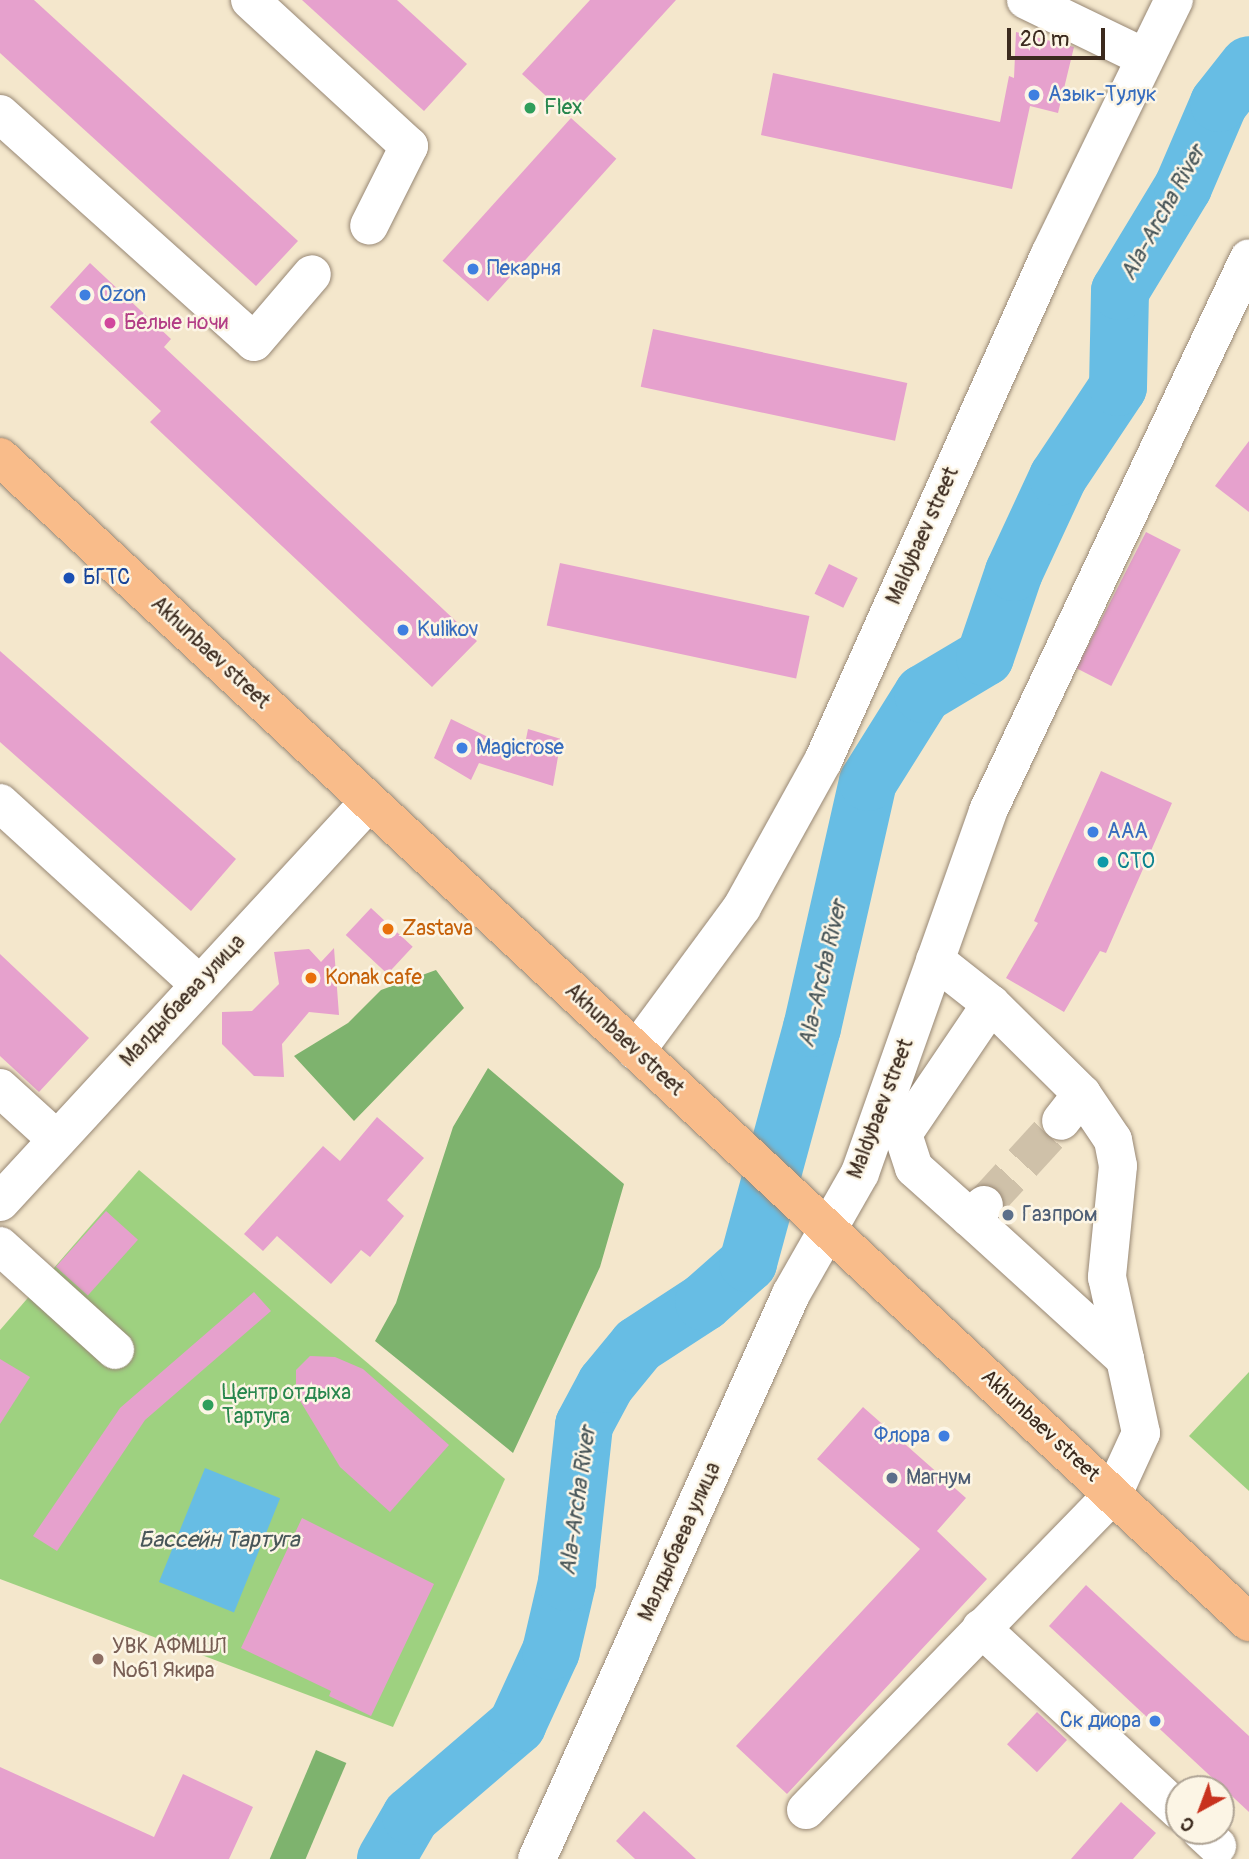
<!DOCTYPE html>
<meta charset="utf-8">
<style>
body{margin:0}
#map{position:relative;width:1249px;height:1859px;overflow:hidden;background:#f4e7cc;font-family:Pangolin,sans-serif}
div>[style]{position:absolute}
.green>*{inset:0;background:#9ed180}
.forest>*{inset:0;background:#7eb36e;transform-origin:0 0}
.water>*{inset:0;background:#67bde4;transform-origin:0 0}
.river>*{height:58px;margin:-29px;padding:0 29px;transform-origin:29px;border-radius:29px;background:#67bde4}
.building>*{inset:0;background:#e6a1cd;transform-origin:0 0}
.minor-tunnel>*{height:38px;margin-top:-19px;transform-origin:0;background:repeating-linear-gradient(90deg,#cfc1a9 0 38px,transparent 0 57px)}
.roads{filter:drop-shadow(0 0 2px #988875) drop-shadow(0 0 2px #988875)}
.minor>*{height:38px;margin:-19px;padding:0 19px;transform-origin:19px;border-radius:19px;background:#fff}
.major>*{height:38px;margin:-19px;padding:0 19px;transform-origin:19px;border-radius:19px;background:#f9bc8a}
.dots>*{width:19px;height:19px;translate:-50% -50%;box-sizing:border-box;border:4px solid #fcf5e5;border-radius:50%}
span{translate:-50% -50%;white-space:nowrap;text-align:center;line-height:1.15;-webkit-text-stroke:5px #fcf5e5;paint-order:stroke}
.shop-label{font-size:21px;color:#366cbe}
.left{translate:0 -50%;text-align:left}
.right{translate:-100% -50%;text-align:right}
.leisure-label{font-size:21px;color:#27864d}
.hotel-label{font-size:21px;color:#b23c85}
.street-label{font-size:21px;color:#3b2a1e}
.transit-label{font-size:21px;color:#164399}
.culture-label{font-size:21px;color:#0d838f}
.food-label{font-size:21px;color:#c56008}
.service-label{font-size:21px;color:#4e5e75}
.education-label{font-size:21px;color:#785e54}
.water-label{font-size:23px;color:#485659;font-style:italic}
.north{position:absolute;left:1165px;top:1775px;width:70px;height:70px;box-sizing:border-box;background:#fcf5e5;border:2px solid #afa495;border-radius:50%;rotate:221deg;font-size:19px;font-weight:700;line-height:28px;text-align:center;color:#3b2a1e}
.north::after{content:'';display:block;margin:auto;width:24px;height:32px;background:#c8321e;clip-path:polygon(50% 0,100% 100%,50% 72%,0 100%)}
.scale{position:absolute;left:1007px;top:28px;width:98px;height:32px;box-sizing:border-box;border:4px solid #3b2a1e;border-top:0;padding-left:9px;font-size:21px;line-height:24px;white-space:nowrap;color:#3b2a1e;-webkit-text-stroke:5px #fcf5e5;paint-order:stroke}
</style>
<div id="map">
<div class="green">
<div style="clip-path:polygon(139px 1170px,505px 1479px,393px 1727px,0 1579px,0 1330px)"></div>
<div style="clip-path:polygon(1249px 1372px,1249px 1491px,1189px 1436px)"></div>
</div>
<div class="forest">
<div style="clip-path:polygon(436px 970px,464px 1008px,354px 1121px,294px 1056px,348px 1023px,381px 990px)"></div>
<div style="clip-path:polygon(488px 1068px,624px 1184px,600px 1267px,513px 1453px,375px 1341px,396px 1303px,453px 1127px)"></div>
<div style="left:316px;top:1750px;width:33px;height:120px;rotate:23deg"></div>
</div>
<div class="water">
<div style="left:205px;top:1468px;width:81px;height:123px;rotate:22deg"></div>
</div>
<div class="river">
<div style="left:386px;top:1859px;width:50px;rotate:-59.8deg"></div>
<div style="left:411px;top:1816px;width:140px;rotate:-40.6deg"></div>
<div style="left:517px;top:1725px;width:81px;rotate:-65.3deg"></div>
<div style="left:551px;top:1651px;width:71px;rotate:-76.9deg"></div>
<div style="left:567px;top:1582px;width:158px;rotate:-83.8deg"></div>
<div style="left:584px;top:1425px;width:47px;rotate:-61.8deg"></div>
<div style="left:606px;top:1384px;width:50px;rotate:-50.6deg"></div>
<div style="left:638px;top:1345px;width:79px;rotate:-33.1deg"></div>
<div style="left:704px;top:1302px;width:59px;rotate:-41.6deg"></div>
<div style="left:748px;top:1263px;width:244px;rotate:-74.8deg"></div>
<div style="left:812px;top:1028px;width:252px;rotate:-77.2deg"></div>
<div style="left:868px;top:782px;width:104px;rotate:-58deg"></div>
<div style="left:923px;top:694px;width:72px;rotate:-30.8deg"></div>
<div style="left:985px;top:657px;width:90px;rotate:-71.2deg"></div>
<div style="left:1014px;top:572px;width:105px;rotate:-65.1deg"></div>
<div style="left:1058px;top:477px;width:108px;rotate:-56.3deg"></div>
<div style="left:1118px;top:387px;width:96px;rotate:-88.8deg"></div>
<div style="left:1120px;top:291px;width:122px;rotate:-58.8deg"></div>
<div style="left:1183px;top:187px;width:91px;rotate:-66.8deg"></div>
<div style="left:1219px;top:103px;width:48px;rotate:-51.7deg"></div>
</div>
<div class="building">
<div style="clip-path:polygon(0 0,34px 0,298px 241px,256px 286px,0 53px)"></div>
<div style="clip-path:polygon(302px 0,397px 0,467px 64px,424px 111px)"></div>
<div style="clip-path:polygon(590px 0,676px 0,569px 117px,522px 74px)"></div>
<div style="clip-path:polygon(1016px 32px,1074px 47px,1058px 113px,1030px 106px,1012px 189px,761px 135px,773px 73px,1000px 122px,1009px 76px,1014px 78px)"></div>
<div style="left:571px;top:118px;width:61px;height:192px;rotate:42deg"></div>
<div style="clip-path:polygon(90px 263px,171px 339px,164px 347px,477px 641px,432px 687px,150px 422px,161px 411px,50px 307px)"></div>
<div style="left:653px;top:329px;width:260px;height:59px;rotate:12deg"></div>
<div style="clip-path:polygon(1249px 441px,1249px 512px,1215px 486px)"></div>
<div style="left:1146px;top:532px;width:39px;height:153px;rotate:27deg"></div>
<div style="left:560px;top:563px;width:255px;height:64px;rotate:12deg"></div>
<div style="left:829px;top:564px;width:32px;height:33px;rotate:26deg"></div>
<div style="clip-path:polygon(0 651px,236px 859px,191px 911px,0 742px)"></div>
<div style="clip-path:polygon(451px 719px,523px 754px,528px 729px,561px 739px,553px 786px,479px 763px,471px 780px,434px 758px)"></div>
<div style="clip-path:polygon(1101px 771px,1172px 803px,1106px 953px,1100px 951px,1064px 1012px,1006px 978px,1038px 923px,1034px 921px)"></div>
<div style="left:371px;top:908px;width:57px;height:37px;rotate:43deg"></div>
<div style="clip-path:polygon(334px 948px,339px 1015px,309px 1012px,282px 1044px,284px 1077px,254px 1076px,222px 1044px,222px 1012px,252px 1011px,279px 984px,274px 952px,309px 949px,321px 962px)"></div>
<div style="clip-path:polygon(0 954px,89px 1038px,39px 1092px,0 1056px)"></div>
<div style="clip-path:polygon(377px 1117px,424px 1158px,387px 1200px,404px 1216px,370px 1257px,361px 1250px,331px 1284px,277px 1236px,263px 1251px,244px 1234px,323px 1146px,340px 1161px)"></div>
<div style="left:106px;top:1211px;width:43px;height:75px;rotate:42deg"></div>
<div style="clip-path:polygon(254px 1292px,271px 1311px,145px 1420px,57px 1551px,33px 1536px,120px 1408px)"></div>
<div style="clip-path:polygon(310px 1356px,335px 1357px,363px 1369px,449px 1445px,390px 1512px,340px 1467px,296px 1394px,296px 1370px)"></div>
<div style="clip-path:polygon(0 1359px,30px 1377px,0 1424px)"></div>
<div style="clip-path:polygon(863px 1407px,966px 1498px,937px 1531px,987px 1579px,787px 1794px,736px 1746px,920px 1549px,817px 1459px)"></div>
<div style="clip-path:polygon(302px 1518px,434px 1584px,371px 1716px,329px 1696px,331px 1691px,241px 1648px)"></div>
<div style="clip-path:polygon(1086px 1585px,1249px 1736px,1249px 1812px,1049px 1626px)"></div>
<div style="left:1037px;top:1712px;width:41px;height:44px;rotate:43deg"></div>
<div style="clip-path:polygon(0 1767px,154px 1837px,183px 1774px,253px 1807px,229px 1859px,0 1859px)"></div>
<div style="clip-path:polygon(1121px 1802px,1156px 1833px,1133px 1859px,1071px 1859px)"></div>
<div style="clip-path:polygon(644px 1811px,696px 1859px,635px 1859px,616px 1841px)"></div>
</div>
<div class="minor-tunnel">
<div style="left:984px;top:1205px;width:114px;rotate:-47.5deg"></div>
</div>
<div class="roads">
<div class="minor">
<div style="left:250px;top:0;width:216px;rotate:42.6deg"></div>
<div style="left:409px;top:146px;width:89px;rotate:116.6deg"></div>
<div style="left:1026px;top:0;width:131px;rotate:25.8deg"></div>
<div style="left:0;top:114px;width:341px;rotate:41.9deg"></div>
<div style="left:254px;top:342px;width:89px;rotate:-49.5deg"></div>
<div style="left:0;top:803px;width:269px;rotate:42.3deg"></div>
<div style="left:935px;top:960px;width:71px;rotate:38.2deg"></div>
<div style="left:991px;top:1004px;width:128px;rotate:44.7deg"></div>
<div style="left:1082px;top:1094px;width:34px;rotate:128deg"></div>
<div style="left:636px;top:1051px;width:179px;rotate:-53.6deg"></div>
<div style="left:742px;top:907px;width:167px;rotate:-61deg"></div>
<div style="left:823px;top:761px;width:555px;rotate:-65.88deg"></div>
<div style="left:1050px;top:254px;width:283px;rotate:-64deg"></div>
<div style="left:0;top:1088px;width:74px;rotate:42.3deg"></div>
<div style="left:1082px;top:1094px;width:55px;rotate:56deg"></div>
<div style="left:1113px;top:1140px;width:26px;rotate:79deg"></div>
<div style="left:1118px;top:1166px;width:112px;rotate:95.7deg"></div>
<div style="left:1107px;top:1277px;width:84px;rotate:77.6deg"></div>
<div style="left:0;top:1202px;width:544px;rotate:-47.31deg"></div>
<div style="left:970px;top:1218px;width:75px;rotate:-138.2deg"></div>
<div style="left:914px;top:1168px;width:36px;rotate:-108deg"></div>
<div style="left:903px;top:1134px;width:157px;rotate:-55.9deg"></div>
<div style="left:0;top:1246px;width:155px;rotate:42.1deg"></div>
<div style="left:981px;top:1628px;width:270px;rotate:42.7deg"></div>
<div style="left:806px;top:1810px;width:441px;rotate:-45.8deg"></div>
<div style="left:1113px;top:1494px;width:67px;rotate:-65.3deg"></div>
<div style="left:1141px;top:1433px;width:76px;rotate:-102.2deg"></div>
<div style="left:1125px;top:1359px;width:210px;rotate:-137.7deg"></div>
<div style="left:970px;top:1218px;width:19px;rotate:-43deg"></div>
<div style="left:1201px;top:1831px;width:22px;rotate:43deg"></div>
<div style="left:537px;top:1859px;width:619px;rotate:-65.79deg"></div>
<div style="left:791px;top:1294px;width:139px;rotate:-60.3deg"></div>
<div style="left:860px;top:1173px;width:384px;rotate:-70.5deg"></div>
<div style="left:988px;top:811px;width:611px;rotate:-64.73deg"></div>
</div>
<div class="major">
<div style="left:0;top:457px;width:1708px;rotate:43.01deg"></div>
</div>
</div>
<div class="dots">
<div style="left:1034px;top:95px;background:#3f7fe0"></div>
<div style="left:530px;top:108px;background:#2e9e5b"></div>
<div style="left:473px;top:269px;background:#3f7fe0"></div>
<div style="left:85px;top:295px;background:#3f7fe0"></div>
<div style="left:110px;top:323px;background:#d1479c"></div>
<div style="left:69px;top:578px;background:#1a4fb4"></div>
<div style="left:403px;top:630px;background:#3f7fe0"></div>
<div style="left:462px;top:748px;background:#3f7fe0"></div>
<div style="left:1093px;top:832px;background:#3f7fe0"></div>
<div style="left:1103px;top:862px;background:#0f9aa8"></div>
<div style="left:388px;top:929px;background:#e8710a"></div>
<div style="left:311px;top:978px;background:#e8710a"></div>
<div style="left:1008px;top:1215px;background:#5c6f8a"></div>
<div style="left:208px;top:1405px;background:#2e9e5b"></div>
<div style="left:944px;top:1436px;background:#3f7fe0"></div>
<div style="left:892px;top:1478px;background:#5c6f8a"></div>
<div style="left:98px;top:1659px;background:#8d6e63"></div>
<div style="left:1155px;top:1721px;background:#3f7fe0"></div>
</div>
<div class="shop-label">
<span class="left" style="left:1048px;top:95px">Азык-Тулук</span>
<span class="left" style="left:487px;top:269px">Пекарня</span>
<span class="left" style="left:99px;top:295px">Ozon</span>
<span class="left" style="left:417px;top:630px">Kulikov</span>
<span class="left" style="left:476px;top:748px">Magicrose</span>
<span class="left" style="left:1107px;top:832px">ААА</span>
<span class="right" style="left:930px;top:1436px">Флора</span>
<span class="right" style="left:1141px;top:1721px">Ск диора</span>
</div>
<div class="leisure-label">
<span class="left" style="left:544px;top:108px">Flex</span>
<span class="left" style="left:222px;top:1405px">Центр отдыха<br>Тартуга</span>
</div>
<div class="hotel-label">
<span class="left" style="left:124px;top:323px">Белые ночи</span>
</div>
<div class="street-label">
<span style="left:923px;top:536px;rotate:-66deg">Maldybaev street</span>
<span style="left:210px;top:653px;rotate:43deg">Akhunbaev street</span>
<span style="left:183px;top:1001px;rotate:-47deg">Малдыбаева улица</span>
<span style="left:624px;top:1040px;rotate:43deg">Akhunbaev street</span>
<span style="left:881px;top:1109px;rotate:-69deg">Maldybaev street</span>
<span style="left:1040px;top:1426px;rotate:43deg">Akhunbaev street</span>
<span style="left:680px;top:1542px;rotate:-66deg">Малдыбаева улица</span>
</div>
<div class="transit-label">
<span class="left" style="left:83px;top:578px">БГТС</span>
</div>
<div class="culture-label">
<span class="left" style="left:1117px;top:862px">CTO</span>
</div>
<div class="food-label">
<span class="left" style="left:402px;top:929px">Zastava</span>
<span class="left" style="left:325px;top:978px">Konak cafe</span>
</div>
<div class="service-label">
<span class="left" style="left:1022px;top:1215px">Газпром</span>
<span class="left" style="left:906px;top:1478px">Магнум</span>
</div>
<div class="education-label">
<span class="left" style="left:112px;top:1659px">УВК АФМШЛ<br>№61 Якира</span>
</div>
<div class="water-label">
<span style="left:1163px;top:213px;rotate:-61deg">Ala-Archa River</span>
<span style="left:823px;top:974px;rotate:-77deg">Ala-Archa River</span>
<span style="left:578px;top:1501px;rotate:-82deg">Ala-Archa River</span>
<span style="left:219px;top:1540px">Бассейн Тартуга</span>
</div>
<div class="north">С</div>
<div class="scale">20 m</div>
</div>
